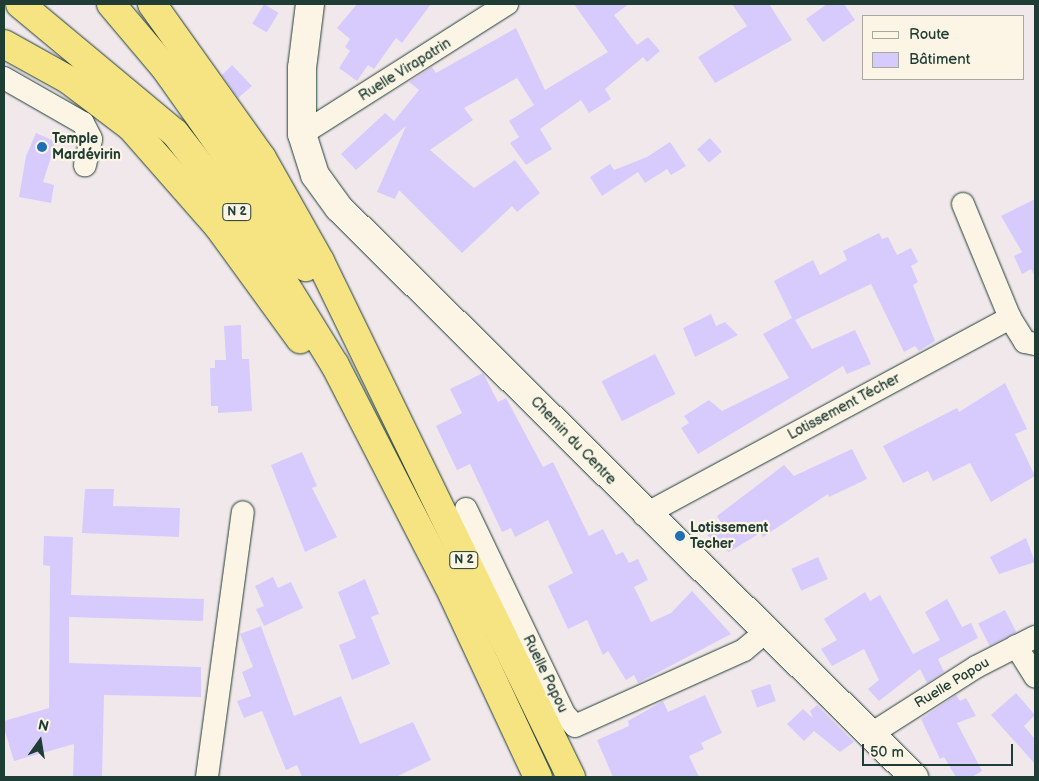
<!DOCTYPE html>
<meta charset="utf-8">
<style>
body{margin:0}
#map{position:relative;width:1039px;height:781px;overflow:hidden;background:#f1e8ec;font-family:"Balsamiq Sans",sans-serif}
div>[style]{position:absolute}
.building>*{inset:0;background:#d7cbfd;transform-origin:0 0}
.roads{filter:drop-shadow(0 0 1px #1f3d34) drop-shadow(0 0 1px #1f3d34)}
.minor>*{height:22px;margin:-11px;padding:0 11px;transform-origin:11px;border-radius:11px;background:#fcf5e5}
.tertiary>*{height:28px;margin:-14px;padding:0 14px;transform-origin:14px;border-radius:14px;background:#fcf5e5}
.trunk>*{height:28px;margin:-14px;padding:0 14px;transform-origin:14px;border-radius:14px;background:#f6e381}
.dots>*{width:14px;height:14px;translate:-50% -50%;box-sizing:border-box;border:2px solid #fcf5e5;border-radius:50%}
span{translate:-50% -50%;white-space:nowrap;text-align:center;line-height:1.15;-webkit-text-stroke:4.5px #fcf5e5;paint-order:stroke}
.shield-label span{padding:1px 4px;background:#fcf5e5;border:1px solid;border-radius:4px;-webkit-text-stroke-width:0}
.shield-label{font-size:12px;color:#1f3d34;font-weight:700}
.street-label{font-size:14px;color:#1f3d34}
.poi-label{font-size:14px;color:#1f3d34;font-weight:700}
.left{translate:0 -50%;text-align:left}
.frame{position:absolute;inset:0;border:5px solid #1f3d34;pointer-events:none}
.legend{position:absolute;left:862px;top:15px;width:162px;height:65px;box-sizing:border-box;background:#fcf5e5;border:1px solid #a4ab9e;margin:0;padding:6px 9px;list-style:none;font-size:15px;color:#1f3d34}
.legend li{display:flex;align-items:center;gap:10px;height:25px}
.legend b{width:25px;border:1px solid #a4ab9e}
.north{position:absolute;left:15px;top:716px;width:50px;height:50px;-webkit-text-stroke:4px #fcf5e5;paint-order:stroke;rotate:13deg;font-size:14px;font-weight:700;line-height:20px;text-align:center;color:#1f3d34}
.north::after{content:'';display:block;margin:auto;width:18px;height:22px;background:#1f3d34;clip-path:polygon(50% 0,100% 100%,50% 72%,0 100%)}
.scale{position:absolute;left:862px;top:744px;width:151px;height:22px;box-sizing:border-box;border:2px solid #1f3d34;border-top:0;padding-left:6px;font-size:15px;line-height:18px;white-space:nowrap;color:#1f3d34;-webkit-text-stroke:4px #fcf5e5;paint-order:stroke}
</style>
<div id="map">
<div class="building">
<div style="left:264px;top:4px;width:17px;height:23px;rotate:31deg"></div>
<div style="clip-path:polygon(357px 4px,431px 4px,402px 43px,396px 38px,374px 69px,368px 65px,357px 81px,339px 68px,350px 51px,345px 47px,350px 39px,337px 28px)"></div>
<div style="clip-path:polygon(574px 4px,629px 4px,614px 15px,637px 45px,648px 37px,660px 51px,647px 62px,643px 57px,605px 89px,611px 99px,589px 113px,581px 100px,540px 129px,552px 149px,526px 165px,510px 143px,519px 137px,509px 121px,534px 105px,517px 78px,464px 108px,473px 120px,430px 150px,474px 188px,515px 160px,540px 193px,517px 212px,512px 206px,462px 253px,399px 190px,395px 199px,377px 192px,406px 126px,356px 170px,341px 154px,385px 113px,394px 121px,419px 90px,409px 82px,432px 67px,436px 73px,516px 28px,545px 90px,608px 52px)"></div>
<div style="clip-path:polygon(732px 4px,769px 4px,792px 40px,715px 83px,698px 57px,747px 26px)"></div>
<div style="clip-path:polygon(827px 4px,844px 4px,855px 20px,823px 42px,806px 19px)"></div>
<div style="clip-path:polygon(232px 65px,252px 86px,238px 98px,222px 75px)"></div>
<div style="clip-path:polygon(36px 133px,56px 142px,43px 182px,54px 185px,51px 203px,19px 197px,26px 156px)"></div>
<div style="left:710px;top:138px;width:18px;height:17px;rotate:49deg"></div>
<div style="clip-path:polygon(670px 142px,686px 166px,671px 175px,667px 169px,645px 183px,638px 172px,602px 196px,590px 177px,610px 164px,614px 170px,647px 157px)"></div>
<div style="clip-path:polygon(1035px 199px,1035px 276px,1031px 269px,1022px 274px,1014px 256px,1022px 252px,1001px 216px)"></div>
<div style="clip-path:polygon(879px 233px,882px 239px,888px 237px,897px 255px,911px 248px,918px 262px,911px 266px,918px 282px,913px 285px,935px 341px,919px 351px,915px 346px,904px 352px,871px 284px,795px 320px,812px 349px,855px 330px,871px 364px,847px 374px,843px 366px,698px 454px,681px 428px,689px 423px,684px 416px,709px 400px,722px 411px,789px 378px,763px 334px,792px 318px,774px 281px,813px 260px,820px 275px,847px 260px,843px 251px)"></div>
<div style="clip-path:polygon(711px 314px,716px 326px,725px 322px,738px 335px,695px 357px,683px 328px)"></div>
<div style="clip-path:polygon(241px 325px,242px 359px,249px 359px,252px 411px,218px 413px,218px 406px,211px 406px,210px 368px,215px 368px,215px 360px,226px 360px,224px 326px)"></div>
<div style="left:655px;top:354px;width:45px;height:60px;rotate:63deg"></div>
<div style="clip-path:polygon(483px 373px,498px 402px,506px 398px,543px 467px,553px 462px,589px 536px,603px 529px,616px 555px,623px 552px,629px 563px,638px 559px,648px 580px,634px 587px,651px 622px,671px 613px,692px 591px,731px 634px,638px 683px,634px 675px,626px 680px,608px 651px,603px 655px,587px 620px,568px 629px,548px 586px,573px 573px,548px 520px,515px 537px,511px 528px,502px 532px,470px 464px,457px 470px,436px 426px,462px 413px,450px 389px)"></div>
<div style="clip-path:polygon(1005px 383px,1027px 429px,1015px 434px,1035px 476px,991px 502px,970px 463px,933px 481px,928px 471px,903px 483px,883px 446px,957px 408px,959px 412px)"></div>
<div style="clip-path:polygon(852px 449px,867px 479px,829px 497px,828px 494px,763px 537px,760px 533px,729px 552px,707px 535px,723px 525px,717px 516px,784px 465px,794px 476px)"></div>
<div style="clip-path:polygon(302px 452px,317px 486px,312px 488px,337px 537px,305px 552px,271px 465px)"></div>
<div style="clip-path:polygon(85px 489px,114px 489px,113px 506px,180px 508px,179px 537px,82px 533px)"></div>
<div style="clip-path:polygon(44px 536px,73px 537px,71px 595px,204px 599px,203px 621px,69px 617px,69px 663px,201px 667px,201px 697px,104px 695px,102px 777px,73px 777px,74px 744px,14px 761px,4px 728px,4px 721px,49px 708px,50px 566px,43px 565px)"></div>
<div style="clip-path:polygon(1026px 538px,1035px 562px,999px 574px,990px 557px)"></div>
<div style="left:818px;top:557px;width:24px;height:29px;rotate:66deg"></div>
<div style="clip-path:polygon(273px 577px,278px 588px,291px 582px,303px 608px,264px 626px,256px 609px,264px 606px,255px 586px)"></div>
<div style="clip-path:polygon(365px 579px,379px 614px,371px 617px,390px 664px,352px 680px,339px 645px,356px 638px,338px 592px)"></div>
<div style="clip-path:polygon(865px 592px,870px 601px,880px 595px,913px 654px,940px 640px,925px 612px,947px 599px,962px 627px,971px 623px,978px 638px,938px 659px,944px 672px,927px 683px,920px 669px,879px 701px,868px 689px,879px 680px,864px 649px,832px 666px,821px 649px,837px 640px,824px 619px)"></div>
<div style="left:1005px;top:610px;width:25px;height:30px;rotate:63deg"></div>
<div style="clip-path:polygon(261px 626px,294px 716px,341px 696px,360px 744px,413px 722px,431px 760px,396px 777px,302px 777px,297px 765px,286px 770px,262px 711px,244px 718px,237px 701px,251px 696px,242px 672px,253px 667px,240px 634px)"></div>
<div style="left:770px;top:684px;width:18px;height:20px;rotate:71deg"></div>
<div style="clip-path:polygon(1016px 693px,1035px 715px,1024px 726px,1035px 739px,1035px 764px,991px 715px)"></div>
<div style="clip-path:polygon(705px 695px,722px 733px,701px 743px,704px 749px,689px 756px,699px 777px,613px 777px,597px 740px,629px 726px,628px 721px,663px 701px,668px 712px)"></div>
<div style="clip-path:polygon(956px 695px,960px 701px,966px 698px,976px 716px,957px 723px,982px 771px,972px 777px,956px 777px,944px 757px,940px 759px,921px 719px)"></div>
<div style="clip-path:polygon(817px 705px,854px 742px,840px 752px,814px 731px,804px 741px,787px 724px,803px 709px,813px 718px,810px 711px)"></div>
</div>
<div class="roads">
<div class="minor">
<div style="left:4px;top:78px;width:91px;rotate:29.7deg"></div>
<div style="left:83px;top:123px;width:18px;rotate:63deg"></div>
<div style="left:91px;top:139px;width:27px;rotate:103deg"></div>
<div style="left:302px;top:134px;width:243px;rotate:-32.4deg"></div>
<div style="left:963px;top:204px;width:123px;rotate:67.6deg"></div>
<div style="left:466px;top:509px;width:227px;rotate:64.4deg"></div>
<div style="left:564px;top:714px;width:16px;rotate:47deg"></div>
<div style="left:575px;top:726px;width:185px;rotate:-24.2deg"></div>
<div style="left:744px;top:650px;width:26px;rotate:-40deg"></div>
<div style="left:644px;top:515px;width:416px;rotate:-28.3deg"></div>
<div style="left:1010px;top:318px;width:28px;rotate:58deg"></div>
<div style="left:1025px;top:342px;width:10px;rotate:11deg"></div>
<div style="left:1016px;top:646px;width:36px;rotate:58deg"></div>
<div style="left:871px;top:734px;width:125px;rotate:-32.5deg"></div>
<div style="left:976px;top:667px;width:66px;rotate:-27deg"></div>
<div style="left:207px;top:777px;width:267px;rotate:-82.3deg"></div>
</div>
<div class="tertiary">
<div style="left:310px;top:4px;width:64px;rotate:97.1deg"></div>
<div style="left:302px;top:68px;width:66px;rotate:90deg"></div>
<div style="left:302px;top:134px;width:43px;rotate:72.4deg"></div>
<div style="left:315px;top:175px;width:41px;rotate:54deg"></div>
<div style="left:339px;top:208px;width:809px;rotate:44.7deg"></div>
</div>
<div class="trunk">
<div style="left:20px;top:4px;width:202px;rotate:39.8deg"></div>
<div style="left:175px;top:133px;width:128px;rotate:52deg"></div>
<div style="left:254px;top:234px;width:154px;rotate:58.3deg"></div>
<div style="left:335px;top:365px;width:259px;rotate:62.8deg"></div>
<div style="left:453px;top:595px;width:201px;rotate:65deg"></div>
<div style="left:111px;top:4px;width:84px;rotate:49.8deg"></div>
<div style="left:165px;top:68px;width:244px;rotate:54.7deg"></div>
<div style="left:152px;top:4px;width:189px;rotate:54.5deg"></div>
<div style="left:262px;top:158px;width:118px;rotate:60.6deg"></div>
<div style="left:320px;top:261px;width:574px;rotate:64.06deg"></div>
<div style="left:4px;top:44px;width:74px;rotate:29deg"></div>
<div style="left:69px;top:80px;width:78px;rotate:37.2deg"></div>
<div style="left:131px;top:127px;width:132px;rotate:48.7deg"></div>
<div style="left:218px;top:226px;width:140px;rotate:54deg"></div>
</div>
</div>
<div class="dots">
<div style="left:42px;top:147px;background:#1f6fb2"></div>
<div style="left:680px;top:536px;background:#1f6fb2"></div>
</div>
<div class="shield-label">
<span style="left:237px;top:212px">N 2</span>
<span style="left:464px;top:560px">N 2</span>
</div>
<div class="street-label">
<span style="left:405px;top:70px;rotate:-32deg">Ruelle Virapatrin</span>
<span style="left:844px;top:407px;rotate:-28deg">Lotissement Técher</span>
<span style="left:573px;top:441px;rotate:46deg">Chemin du Centre</span>
<span style="left:545px;top:674px;rotate:64deg">Ruelle Papou</span>
<span style="left:952px;top:683px;rotate:-31deg">Ruelle Papou</span>
</div>
<div class="poi-label">
<span class="left" style="left:52px;top:147px">Temple<br>Mardévirin</span>
<span class="left" style="left:690px;top:536px">Lotissement<br>Techer</span>
</div>
<div class="frame"></div>
<ul class="legend">
<li><b style="height:6px;background:#fcf5e5"></b>Route</li>
<li><b style="height:14px;background:#d7cbfd"></b>Bâtiment</li>
</ul>
<div class="north">N</div>
<div class="scale">50 m</div>
</div>
